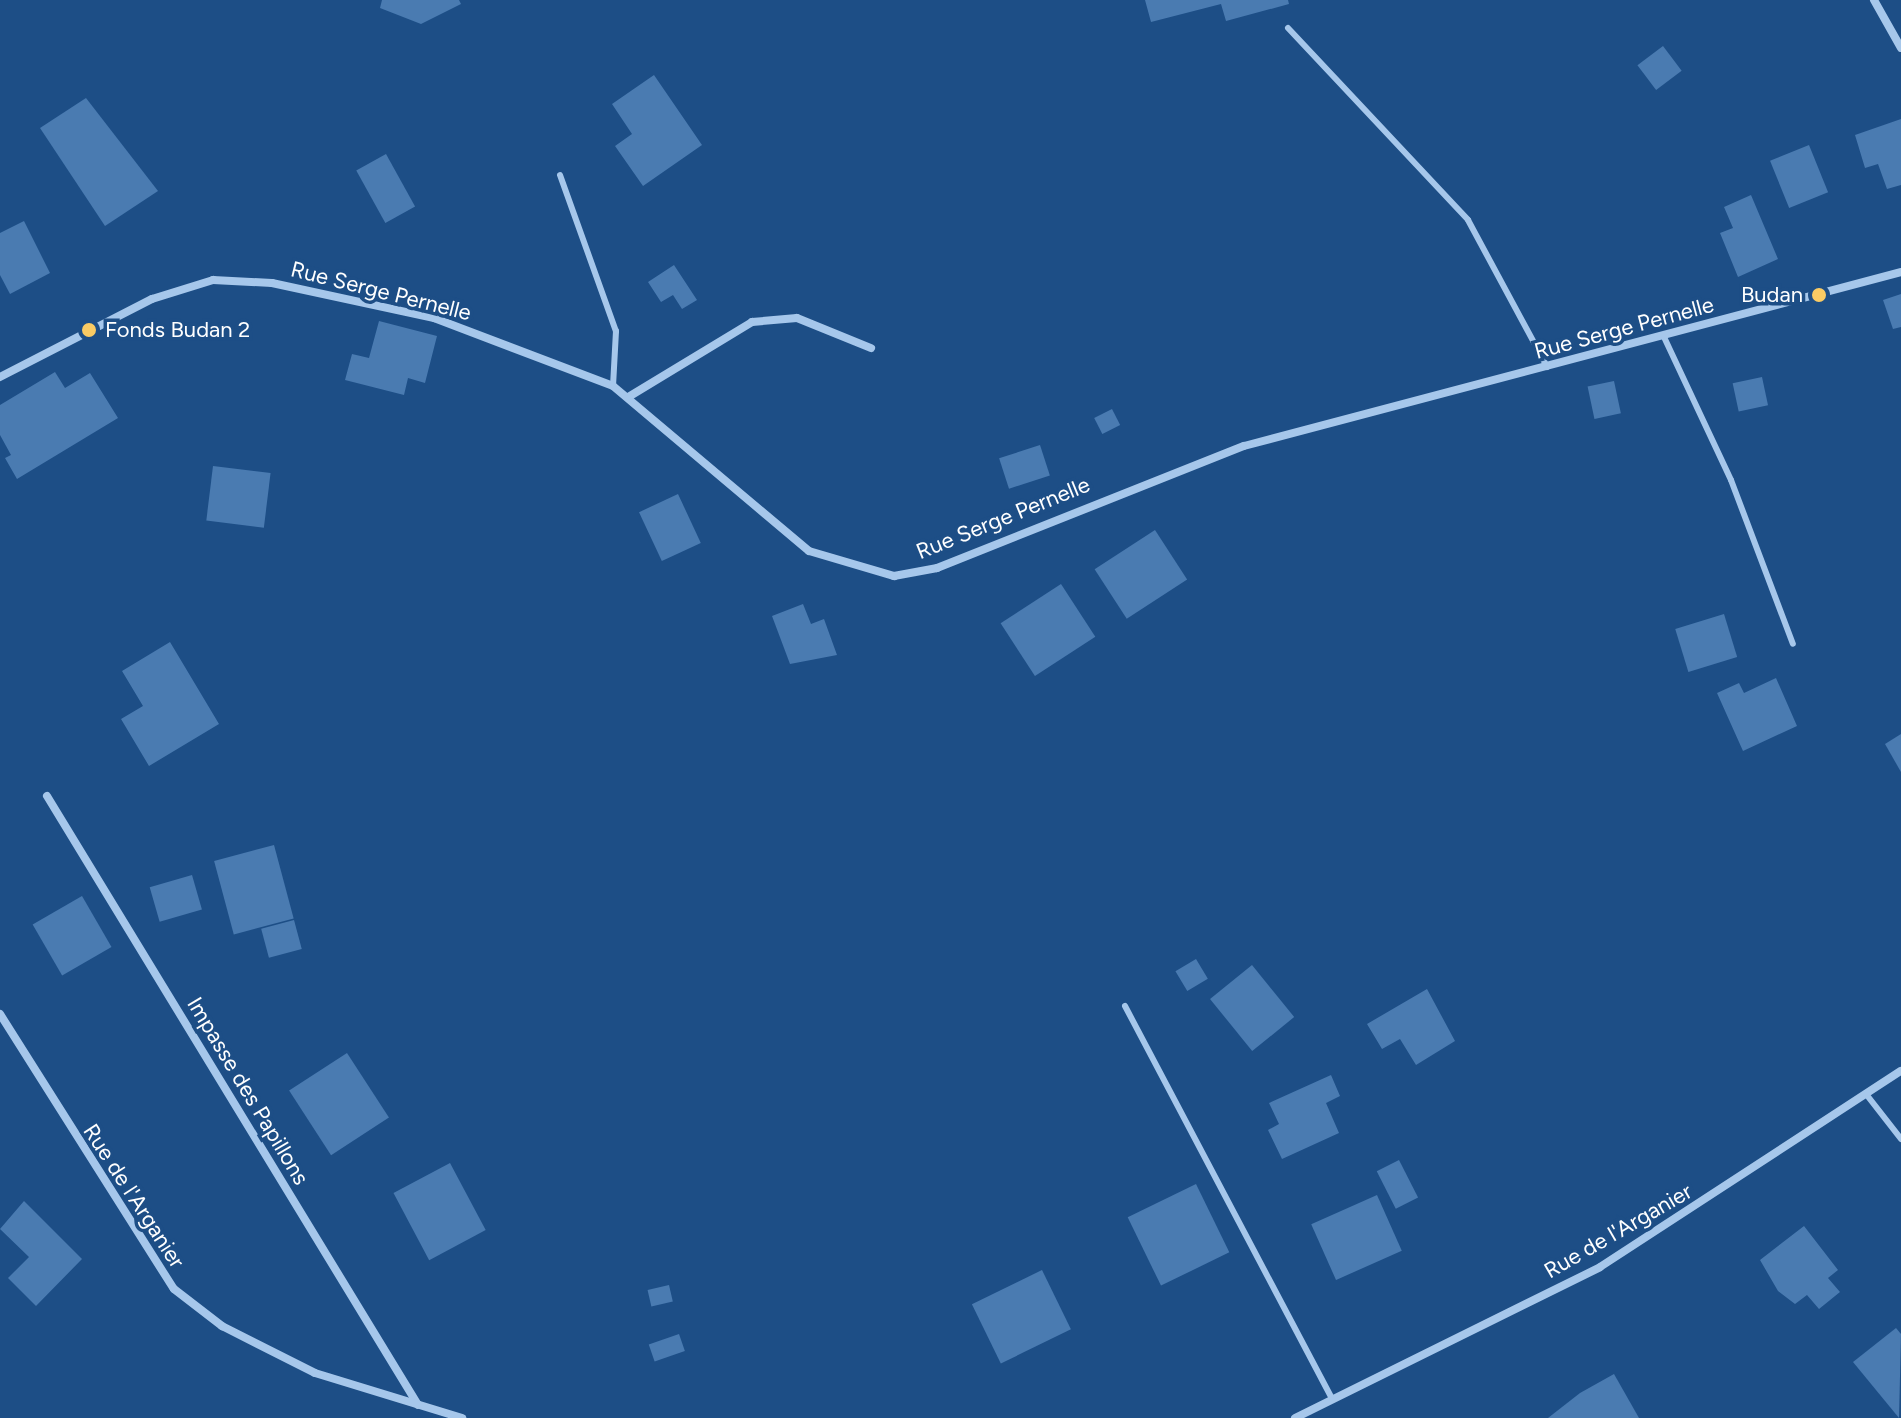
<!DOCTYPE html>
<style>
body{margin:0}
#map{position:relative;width:1901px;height:1418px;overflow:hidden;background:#1d4e86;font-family:Figtree,sans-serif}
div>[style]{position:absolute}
.building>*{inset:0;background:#4a7bb1;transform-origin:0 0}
.service>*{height:6px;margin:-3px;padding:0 3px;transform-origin:3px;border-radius:3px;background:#a6c7eb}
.minor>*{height:8px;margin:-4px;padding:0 4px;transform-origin:4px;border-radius:4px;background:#a6c7eb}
.dots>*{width:22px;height:22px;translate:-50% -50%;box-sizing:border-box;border:4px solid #1d4e86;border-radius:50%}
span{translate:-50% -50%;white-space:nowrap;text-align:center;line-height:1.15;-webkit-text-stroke:7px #1d4e86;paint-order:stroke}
.street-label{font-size:22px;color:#fff}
.poi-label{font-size:22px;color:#fff}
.right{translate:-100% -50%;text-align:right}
.left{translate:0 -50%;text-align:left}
</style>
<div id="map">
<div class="building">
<div style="clip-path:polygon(382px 0,459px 0,461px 4px,421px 24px,380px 8px)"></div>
<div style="clip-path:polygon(1145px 0,1288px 0,1289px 4px,1226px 21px,1221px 4px,1151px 22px)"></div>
<div style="left:1663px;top:46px;width:31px;height:32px;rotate:53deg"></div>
<div style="clip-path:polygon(654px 75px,702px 145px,643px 186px,615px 146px,632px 134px,612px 104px)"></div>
<div style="clip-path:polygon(86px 98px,158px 191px,105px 226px,40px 128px)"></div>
<div style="clip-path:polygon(1901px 119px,1901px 185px,1887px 189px,1878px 164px,1865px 168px,1855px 135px)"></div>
<div style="left:1809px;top:145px;width:51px;height:42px;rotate:68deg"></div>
<div style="left:386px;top:154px;width:60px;height:34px;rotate:61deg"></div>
<div style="clip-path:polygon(1751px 195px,1778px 259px,1738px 277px,1720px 233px,1733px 228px,1724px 207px)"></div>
<div style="clip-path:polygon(24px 221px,50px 273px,10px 294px,0 275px,0 233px)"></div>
<div style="clip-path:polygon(674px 265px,697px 300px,682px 309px,673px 295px,661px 302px,648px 282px)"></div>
<div style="clip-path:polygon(1901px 294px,1901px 327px,1893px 329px,1883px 300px)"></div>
<div style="clip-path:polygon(379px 321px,437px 336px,425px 383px,408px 378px,404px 395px,345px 380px,352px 354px,369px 358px)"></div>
<div style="clip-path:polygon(55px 372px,65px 388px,90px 373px,118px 418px,17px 479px,5px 458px,11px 455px,0 435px,0 405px)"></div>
<div style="left:1762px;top:377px;width:29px;height:30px;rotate:78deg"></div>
<div style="left:1614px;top:381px;width:33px;height:27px;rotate:78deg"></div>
<div style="left:1112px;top:409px;width:18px;height:20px;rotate:63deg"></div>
<div style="left:1040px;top:445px;width:32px;height:43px;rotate:72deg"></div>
<div style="left:213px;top:466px;width:58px;height:55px;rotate:7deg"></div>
<div style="left:678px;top:494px;width:54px;height:43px;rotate:65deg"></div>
<div style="left:1155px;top:530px;width:59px;height:72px;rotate:57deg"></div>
<div style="left:1061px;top:584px;width:63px;height:72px;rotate:57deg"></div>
<div style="clip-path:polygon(803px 604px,811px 624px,824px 619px,837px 655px,790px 664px,772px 616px)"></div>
<div style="left:1724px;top:614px;width:45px;height:51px;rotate:73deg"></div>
<div style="clip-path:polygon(170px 642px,219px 724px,149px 766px,121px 719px,143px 706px,122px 671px)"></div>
<div style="clip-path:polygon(1776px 678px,1797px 726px,1743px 751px,1717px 693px,1739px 683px,1744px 693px)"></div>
<div style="clip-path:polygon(1901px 734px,1901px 772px,1885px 744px)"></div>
<div style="left:274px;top:845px;width:76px;height:62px;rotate:75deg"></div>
<div style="left:192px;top:875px;width:36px;height:44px;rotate:74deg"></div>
<div style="left:82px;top:896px;width:59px;height:57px;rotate:60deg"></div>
<div style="left:294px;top:920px;width:30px;height:34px;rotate:75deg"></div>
<div style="left:1196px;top:959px;width:23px;height:24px;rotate:59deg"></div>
<div style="left:1252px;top:965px;width:67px;height:54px;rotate:51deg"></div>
<div style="clip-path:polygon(1427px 989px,1455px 1041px,1416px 1065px,1400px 1039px,1382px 1049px,1367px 1024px)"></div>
<div style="left:347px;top:1053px;width:77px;height:69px;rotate:57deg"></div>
<div style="clip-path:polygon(1331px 1075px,1340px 1096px,1326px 1103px,1339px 1133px,1282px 1159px,1268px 1130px,1279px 1124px,1269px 1103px)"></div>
<div style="left:1399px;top:1160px;width:42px;height:25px;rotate:63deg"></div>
<div style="left:450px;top:1163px;width:76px;height:64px;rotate:62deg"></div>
<div style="left:1196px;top:1184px;width:76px;height:76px;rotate:64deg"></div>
<div style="left:1377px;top:1195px;width:61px;height:72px;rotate:66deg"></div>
<div style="clip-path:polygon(24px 1201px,82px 1259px,36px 1306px,8px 1278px,29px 1257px,0 1229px)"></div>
<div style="clip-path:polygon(1804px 1226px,1838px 1270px,1828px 1278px,1840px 1292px,1819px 1309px,1807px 1295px,1795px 1304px,1778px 1291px,1760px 1260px)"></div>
<div style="left:1042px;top:1270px;width:66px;height:78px;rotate:64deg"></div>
<div style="left:669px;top:1285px;width:17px;height:22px;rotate:77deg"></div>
<div style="clip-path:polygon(1896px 1328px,1901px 1334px,1899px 1418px,1853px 1362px)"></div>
<div style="left:679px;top:1334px;width:18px;height:32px;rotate:71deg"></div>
<div style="clip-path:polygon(1614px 1374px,1639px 1418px,1548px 1418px,1580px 1393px)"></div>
</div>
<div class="service">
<div style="left:1288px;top:28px;width:263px;rotate:46.8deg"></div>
<div style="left:1468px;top:220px;width:167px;rotate:61.7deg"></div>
<div style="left:560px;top:175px;width:166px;rotate:70.3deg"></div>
<div style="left:616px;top:331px;width:55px;rotate:93.1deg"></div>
<div style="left:1664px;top:337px;width:158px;rotate:64.9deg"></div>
<div style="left:1731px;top:480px;width:175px;rotate:69.3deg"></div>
<div style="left:1125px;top:1006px;width:444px;rotate:62.2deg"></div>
<div style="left:1866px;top:1094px;width:57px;rotate:52.1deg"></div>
</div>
<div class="minor">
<div style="left:1874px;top:0;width:55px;rotate:60.6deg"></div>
<div style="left:0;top:377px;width:171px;rotate:-27.2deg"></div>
<div style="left:152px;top:299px;width:64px;rotate:-17.3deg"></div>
<div style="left:213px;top:280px;width:59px;rotate:2.9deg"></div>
<div style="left:272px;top:283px;width:166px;rotate:12.2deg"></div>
<div style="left:434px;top:318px;width:191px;rotate:20.8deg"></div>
<div style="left:613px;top:386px;width:256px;rotate:40.1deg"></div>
<div style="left:809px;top:551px;width:89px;rotate:16.4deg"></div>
<div style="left:894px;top:576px;width:44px;rotate:-10.5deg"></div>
<div style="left:937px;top:568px;width:330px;rotate:-21.7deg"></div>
<div style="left:1244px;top:446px;width:680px;rotate:-14.83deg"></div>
<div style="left:630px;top:396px;width:143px;rotate:-31.2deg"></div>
<div style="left:752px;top:322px;width:45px;rotate:-5.1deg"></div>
<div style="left:797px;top:318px;width:80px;rotate:22.1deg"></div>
<div style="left:47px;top:796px;width:713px;rotate:58.65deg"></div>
<div style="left:0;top:1014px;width:325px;rotate:57.7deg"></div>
<div style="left:174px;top:1289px;width:61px;rotate:37.6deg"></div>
<div style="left:222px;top:1326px;width:104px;rotate:26.8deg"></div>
<div style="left:315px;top:1373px;width:154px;rotate:17deg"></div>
<div style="left:1295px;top:1418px;width:340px;rotate:-26.3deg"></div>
<div style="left:1600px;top:1267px;width:359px;rotate:-33.1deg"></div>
</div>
<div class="dots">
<div style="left:1819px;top:295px;background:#facb64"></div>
<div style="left:89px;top:330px;background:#facb64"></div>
</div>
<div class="street-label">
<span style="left:381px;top:291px;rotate:14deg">Rue Serge Pernelle</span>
<span style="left:1624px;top:328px;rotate:-15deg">Rue Serge Pernelle</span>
<span style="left:1003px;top:518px;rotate:-22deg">Rue Serge Pernelle</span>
<span style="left:248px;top:1091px;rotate:59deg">Impasse des Papillons</span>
<span style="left:134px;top:1196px;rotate:57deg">Rue de l'Arganier</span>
<span style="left:1618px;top:1231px;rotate:-30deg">Rue de l'Arganier</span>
</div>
<div class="poi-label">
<span class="right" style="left:1803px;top:295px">Budan</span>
<span class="left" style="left:105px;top:330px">Fonds Budan 2</span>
</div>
</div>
